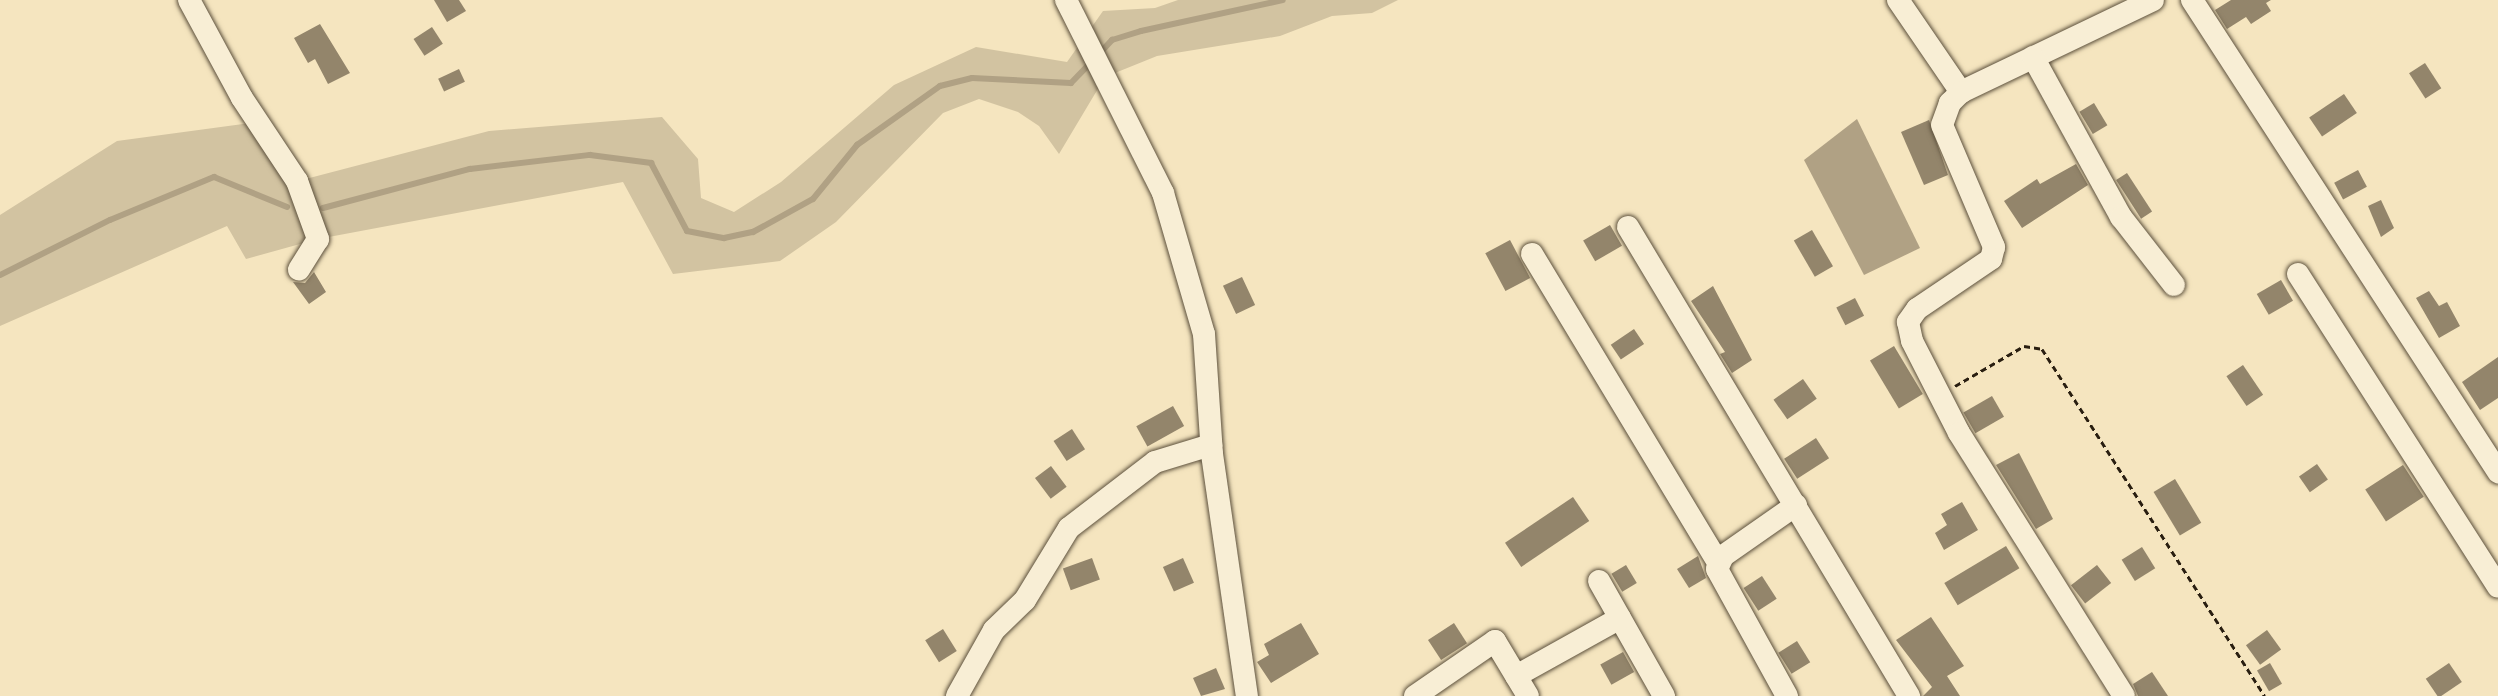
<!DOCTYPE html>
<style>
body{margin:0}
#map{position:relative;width:2498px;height:696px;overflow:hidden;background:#f5e5bf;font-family:"IM FELL French Canon",serif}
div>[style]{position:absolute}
.green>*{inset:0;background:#d2c3a1}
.water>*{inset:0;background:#b0a184}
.stream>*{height:6px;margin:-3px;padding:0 3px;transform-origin:3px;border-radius:3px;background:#b0a184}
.building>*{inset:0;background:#93856b;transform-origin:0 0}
.path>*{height:3px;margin-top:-1.5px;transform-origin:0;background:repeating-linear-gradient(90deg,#291e10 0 6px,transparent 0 10px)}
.roads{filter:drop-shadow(0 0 2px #5c503c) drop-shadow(0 0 2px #5c503c)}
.minor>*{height:22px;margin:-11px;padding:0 11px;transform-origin:11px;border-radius:11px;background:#f8eed5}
span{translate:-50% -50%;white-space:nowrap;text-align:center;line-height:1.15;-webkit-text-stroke:6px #f8eed5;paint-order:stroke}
</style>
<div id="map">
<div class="green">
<div style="clip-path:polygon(1178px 0,1398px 0,1372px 13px,1332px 16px,1280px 36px,1157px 56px,1105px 77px,1059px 154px,1039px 126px,1018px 112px,979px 99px,943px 113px,836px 222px,780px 261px,673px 274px,623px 182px,318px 239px,246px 259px,227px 226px,0 326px,0 215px,117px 141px,258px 122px,298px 181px,489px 131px,662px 117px,698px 159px,701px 198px,734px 212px,781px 182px,894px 85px,976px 47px,1067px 62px,1103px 11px,1155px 8px)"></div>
</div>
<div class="water">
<div style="clip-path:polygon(1857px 119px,1920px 248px,1864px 275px,1804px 160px)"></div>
</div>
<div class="stream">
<div style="left:1098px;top:55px;width:21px;rotate:-47deg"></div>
<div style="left:1112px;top:40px;width:30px;rotate:-17deg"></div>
<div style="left:1141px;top:31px;width:145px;rotate:-12.3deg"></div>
<div style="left:323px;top:208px;width:152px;rotate:-14.9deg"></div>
<div style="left:470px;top:169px;width:121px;rotate:-6.7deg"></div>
<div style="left:590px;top:155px;width:62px;rotate:7.5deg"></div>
<div style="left:651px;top:163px;width:77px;rotate:62.1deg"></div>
<div style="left:687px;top:231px;width:38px;rotate:11deg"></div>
<div style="left:724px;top:238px;width:30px;rotate:-12deg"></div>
<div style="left:753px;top:232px;width:68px;rotate:-28.8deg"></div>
<div style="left:813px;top:199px;width:70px;rotate:-50.8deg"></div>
<div style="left:857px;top:145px;width:102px;rotate:-35.4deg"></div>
<div style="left:940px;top:86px;width:33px;rotate:-14deg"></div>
<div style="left:972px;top:78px;width:99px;rotate:2.9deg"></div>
<div style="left:1071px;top:83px;width:28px;rotate:-46deg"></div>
<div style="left:0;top:275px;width:123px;rotate:-26.6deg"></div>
<div style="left:110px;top:220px;width:113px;rotate:-22.5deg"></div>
<div style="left:214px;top:177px;width:79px;rotate:22.3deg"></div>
</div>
<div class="building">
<div style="clip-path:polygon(434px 0,459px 0,466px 11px,447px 22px)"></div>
<div style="clip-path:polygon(2231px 0,2271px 0,2266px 3px,2271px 11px,2251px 24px,2246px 17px,2227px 29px,2215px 10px)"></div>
<div style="clip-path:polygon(320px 24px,350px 73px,328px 84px,315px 59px,308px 63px,294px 38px)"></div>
<div style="left:432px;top:27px;width:20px;height:22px;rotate:57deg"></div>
<div style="left:2425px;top:63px;width:30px;height:19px;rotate:57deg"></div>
<div style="left:459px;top:69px;width:14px;height:23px;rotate:65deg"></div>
<div style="left:2344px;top:94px;width:23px;height:42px;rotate:56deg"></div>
<div style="left:2094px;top:103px;width:26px;height:17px;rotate:59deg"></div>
<div style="clip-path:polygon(1929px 120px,1948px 175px,1924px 185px,1901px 132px)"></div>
<div style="clip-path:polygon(2076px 164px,2088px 185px,2022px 228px,2004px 201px,2037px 179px,2040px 184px)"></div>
<div style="left:2358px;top:170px;width:19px;height:27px;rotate:62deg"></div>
<div style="left:2127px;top:173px;width:46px;height:13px;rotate:57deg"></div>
<div style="clip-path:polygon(2381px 200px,2394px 228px,2381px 237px,2368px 206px)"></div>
<div style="left:1610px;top:225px;width:24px;height:31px;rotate:60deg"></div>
<div style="left:1812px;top:230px;width:42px;height:21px;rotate:60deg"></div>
<div style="left:1510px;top:240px;width:43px;height:28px;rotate:62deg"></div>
<div style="clip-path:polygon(314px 272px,326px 292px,309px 304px,293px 282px,305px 283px)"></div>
<div style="left:1242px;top:277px;width:31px;height:21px;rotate:65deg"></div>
<div style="left:2281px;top:280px;width:24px;height:28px;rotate:60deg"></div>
<div style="clip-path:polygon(1713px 286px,1752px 360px,1732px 373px,1720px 354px,1725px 352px,1691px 301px)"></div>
<div style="clip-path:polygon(2429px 291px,2439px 306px,2447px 302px,2460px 326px,2439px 338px,2416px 298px)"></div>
<div style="left:1855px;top:298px;width:20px;height:21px;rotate:63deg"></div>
<div style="left:1634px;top:329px;width:18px;height:28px;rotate:56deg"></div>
<div style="left:1894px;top:346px;width:56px;height:28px;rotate:59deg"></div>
<div style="clip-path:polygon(2498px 357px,2498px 398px,2480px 410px,2462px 382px)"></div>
<div style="left:2243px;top:365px;width:36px;height:20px;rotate:56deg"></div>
<div style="left:1803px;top:379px;width:24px;height:36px;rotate:55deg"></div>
<div style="left:1992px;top:396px;width:24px;height:33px;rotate:60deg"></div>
<div style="left:1173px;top:406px;width:23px;height:42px;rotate:61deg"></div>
<div style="left:1072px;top:429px;width:24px;height:22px;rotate:57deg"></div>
<div style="left:1816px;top:438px;width:24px;height:38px;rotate:57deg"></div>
<div style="clip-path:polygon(2019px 453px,2053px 519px,2036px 529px,1996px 465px)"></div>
<div style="left:2317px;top:464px;width:19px;height:22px;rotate:55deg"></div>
<div style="left:2403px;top:465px;width:38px;height:45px;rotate:57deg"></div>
<div style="left:1051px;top:466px;width:26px;height:20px;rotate:53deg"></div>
<div style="left:2175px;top:479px;width:51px;height:25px;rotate:59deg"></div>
<div style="left:1573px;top:497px;width:29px;height:82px;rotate:56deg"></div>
<div style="clip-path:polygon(1962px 502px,1978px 530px,1944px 550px,1935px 533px,1947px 525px,1941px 514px)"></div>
<div style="left:2006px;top:546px;width:26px;height:72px;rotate:59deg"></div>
<div style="left:2142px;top:547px;width:25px;height:24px;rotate:58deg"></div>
<div style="clip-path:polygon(1698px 556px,1706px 578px,1689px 588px,1677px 569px)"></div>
<div style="left:1092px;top:558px;width:23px;height:31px;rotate:70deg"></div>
<div style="left:1183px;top:558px;width:27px;height:22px;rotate:66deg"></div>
<div style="left:1626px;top:565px;width:21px;height:17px;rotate:59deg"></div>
<div style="left:2097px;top:565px;width:23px;height:33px;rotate:52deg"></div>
<div style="left:1762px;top:576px;width:27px;height:22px;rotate:57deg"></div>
<div style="clip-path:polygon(1931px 617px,1964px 666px,1947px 676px,1960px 696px,1923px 696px,1932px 687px,1896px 640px)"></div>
<div style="clip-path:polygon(1301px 623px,1319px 654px,1271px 683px,1257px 662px,1269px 655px,1264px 644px)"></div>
<div style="left:1454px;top:623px;width:24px;height:31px;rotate:57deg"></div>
<div style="left:943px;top:629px;width:26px;height:21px;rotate:58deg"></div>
<div style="left:2267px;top:630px;width:24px;height:26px;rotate:54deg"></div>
<div style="left:1797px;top:641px;width:25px;height:22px;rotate:58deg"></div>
<div style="left:1623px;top:652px;width:23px;height:26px;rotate:61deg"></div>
<div style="left:2270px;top:663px;width:24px;height:15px;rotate:60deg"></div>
<div style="left:2449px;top:663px;width:23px;height:28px;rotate:56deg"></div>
<div style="clip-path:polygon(1216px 668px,1225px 689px,1201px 696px,1193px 678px)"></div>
<div style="clip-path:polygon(2152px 672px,2168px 696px,2138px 696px,2133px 684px)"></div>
</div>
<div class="path">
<div style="left:1955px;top:386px;width:80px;rotate:-30.1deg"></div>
<div style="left:2024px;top:346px;width:18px;rotate:9deg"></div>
<div style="left:2042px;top:349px;width:412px;rotate:57.3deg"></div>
</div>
<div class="roads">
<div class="minor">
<div style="left:189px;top:0;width:111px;rotate:61.6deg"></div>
<div style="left:242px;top:98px;width:100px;rotate:56.5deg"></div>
<div style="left:297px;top:181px;width:62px;rotate:70.1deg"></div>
<div style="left:318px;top:239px;width:36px;rotate:122deg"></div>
<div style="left:1066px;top:0;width:216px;rotate:63.3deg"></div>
<div style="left:1163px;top:193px;width:147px;rotate:73.8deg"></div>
<div style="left:1204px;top:334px;width:120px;rotate:86.2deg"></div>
<div style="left:1212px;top:454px;width:245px;rotate:81.8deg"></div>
<div style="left:1898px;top:0;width:112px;rotate:55.6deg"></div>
<div style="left:1961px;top:92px;width:213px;rotate:-25.6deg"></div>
<div style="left:2192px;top:0;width:563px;rotate:57.04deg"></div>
<div style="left:2033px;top:57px;width:183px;rotate:61.2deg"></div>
<div style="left:2121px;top:217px;width:86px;rotate:52.1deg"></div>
<div style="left:1961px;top:92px;width:16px;rotate:135deg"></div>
<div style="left:1950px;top:103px;width:23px;rotate:110deg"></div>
<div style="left:1942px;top:125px;width:133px;rotate:66.9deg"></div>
<div style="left:1994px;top:247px;width:12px;rotate:104deg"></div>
<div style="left:1991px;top:259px;width:89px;rotate:146deg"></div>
<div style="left:1917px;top:309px;width:16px;rotate:125deg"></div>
<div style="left:1908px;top:322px;width:19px;rotate:78deg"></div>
<div style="left:1912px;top:341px;width:103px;rotate:62.9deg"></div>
<div style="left:1959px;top:433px;width:310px;rotate:57.9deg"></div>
<div style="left:1628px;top:227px;width:547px;rotate:59.07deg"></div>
<div style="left:1532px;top:254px;width:360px;rotate:58.9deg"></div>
<div style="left:2298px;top:274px;width:371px;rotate:57.4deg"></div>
<div style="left:1599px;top:581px;width:132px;rotate:60.5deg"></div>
<div style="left:1516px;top:676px;width:119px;rotate:-29.1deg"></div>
<div style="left:957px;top:696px;width:76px;rotate:-60.7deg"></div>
<div style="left:994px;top:630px;width:43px;rotate:-44.1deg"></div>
<div style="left:1025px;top:600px;width:84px;rotate:-58.6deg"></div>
<div style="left:1069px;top:528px;width:108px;rotate:-37.5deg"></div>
<div style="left:1155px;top:462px;width:59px;rotate:-16.9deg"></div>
<div style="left:1415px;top:696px;width:97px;rotate:-34.5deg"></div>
<div style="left:1495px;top:641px;width:64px;rotate:59deg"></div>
<div style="left:1787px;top:696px;width:145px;rotate:-118.9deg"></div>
<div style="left:1717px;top:569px;width:14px;rotate:-65deg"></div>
<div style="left:1723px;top:556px;width:89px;rotate:-34.9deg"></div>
</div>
</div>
</div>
